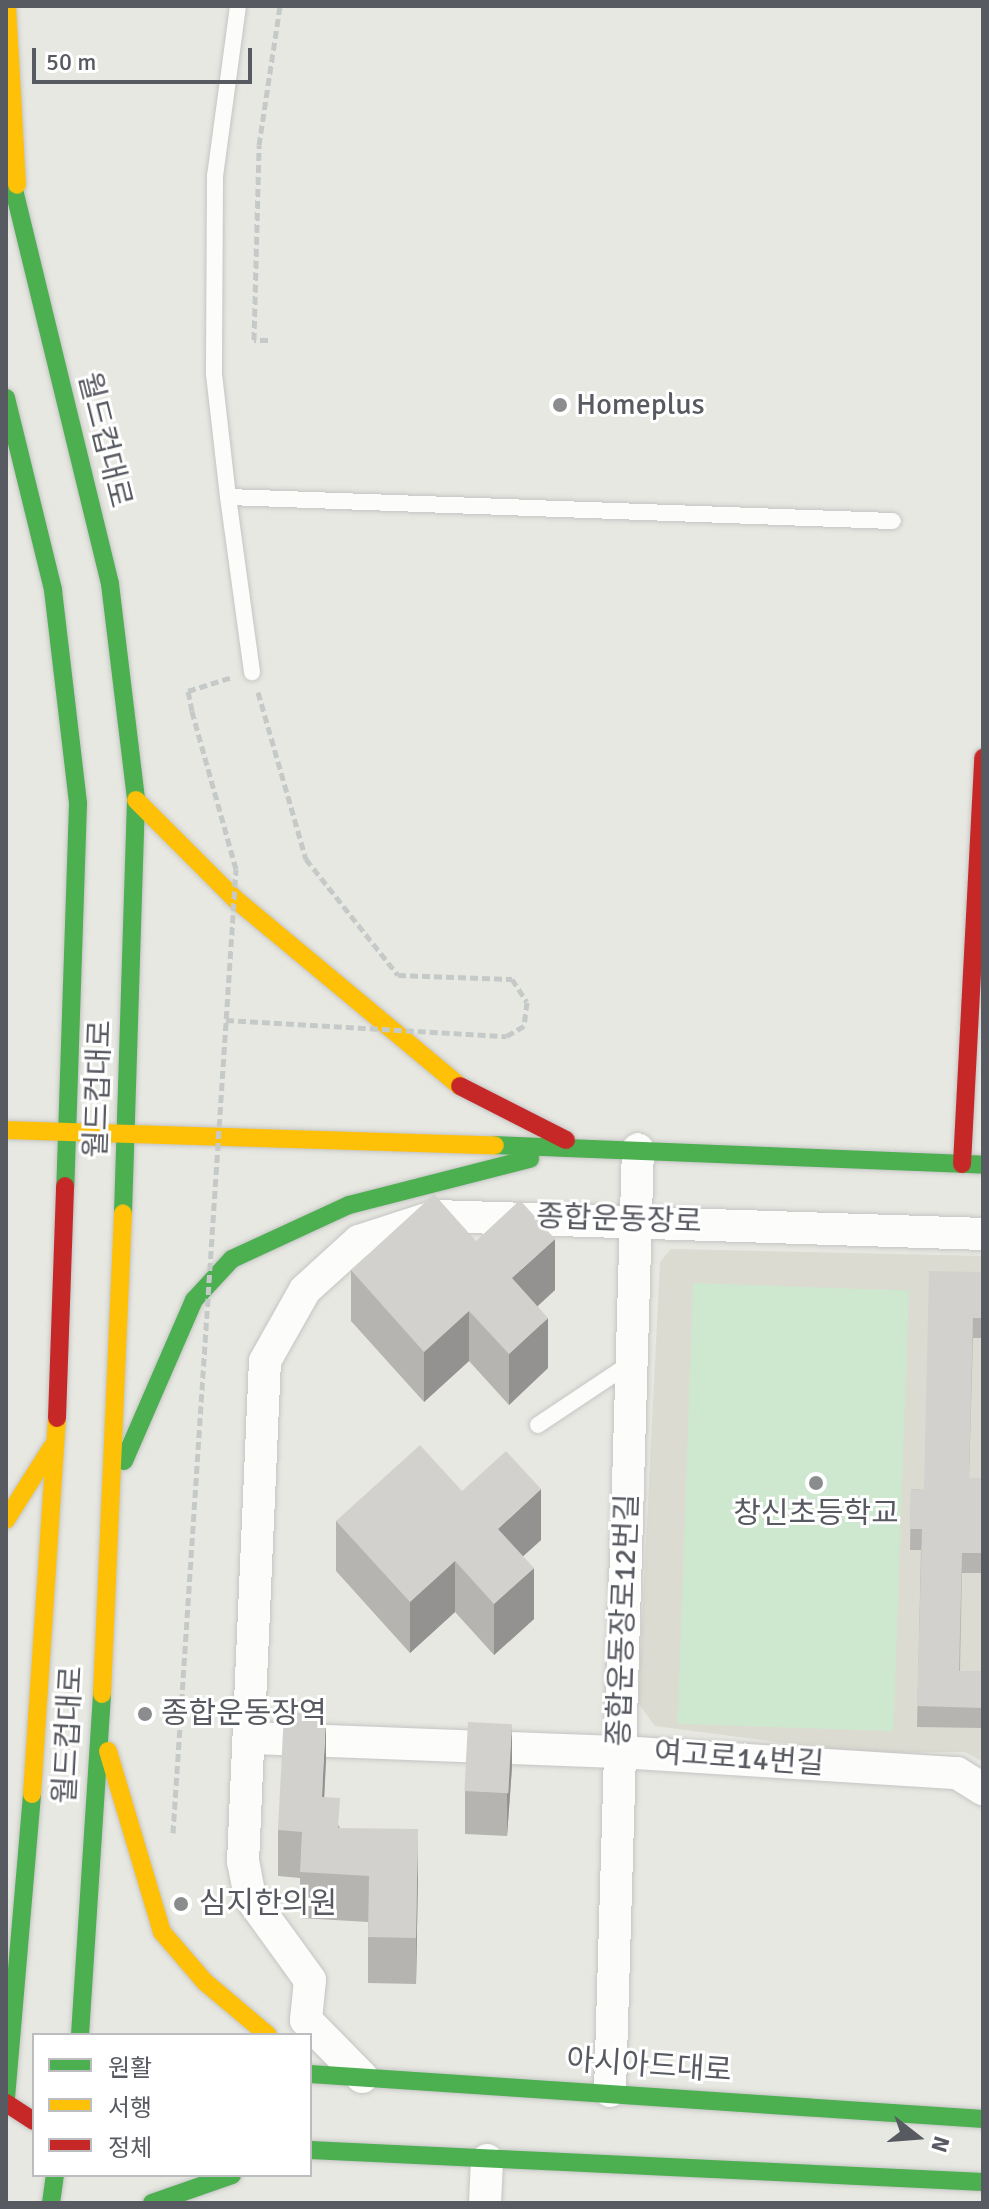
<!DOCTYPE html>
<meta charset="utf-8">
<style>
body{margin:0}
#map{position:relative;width:989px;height:2209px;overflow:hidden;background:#e8e8e2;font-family:Signika,"Noto Sans KR",sans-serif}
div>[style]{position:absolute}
.education>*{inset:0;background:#dcdbd1}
.green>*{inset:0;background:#cee7cf;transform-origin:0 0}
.path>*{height:5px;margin-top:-2.5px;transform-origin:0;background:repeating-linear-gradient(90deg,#c5cac9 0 8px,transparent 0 12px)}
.roads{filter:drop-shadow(0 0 2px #c4c4c4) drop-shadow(0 0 2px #c4c4c4)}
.lane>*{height:16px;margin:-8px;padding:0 8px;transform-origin:8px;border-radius:8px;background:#fcfcfb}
.street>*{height:32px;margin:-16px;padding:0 16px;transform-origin:16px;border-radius:16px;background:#fcfcfb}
.fast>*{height:18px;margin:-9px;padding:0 9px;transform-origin:9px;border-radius:9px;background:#4caf50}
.slow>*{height:18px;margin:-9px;padding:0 9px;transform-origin:9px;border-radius:9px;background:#ffc107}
.jam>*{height:18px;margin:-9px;padding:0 9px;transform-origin:9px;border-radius:9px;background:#c62828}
.path-bridge>*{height:5px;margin-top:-2.5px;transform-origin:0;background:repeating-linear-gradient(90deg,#c5cac9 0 8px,transparent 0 12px)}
.wall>*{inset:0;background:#b5b4b0}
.shaded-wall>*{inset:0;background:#939290}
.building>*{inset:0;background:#d2d1cd;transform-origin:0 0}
.dots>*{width:22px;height:22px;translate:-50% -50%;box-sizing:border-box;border:4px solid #fff;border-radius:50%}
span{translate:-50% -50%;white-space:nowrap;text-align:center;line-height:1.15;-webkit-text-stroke:6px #fff;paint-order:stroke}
.poi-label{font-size:30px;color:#585a61}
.left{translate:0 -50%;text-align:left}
.street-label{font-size:30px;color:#585a61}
.frame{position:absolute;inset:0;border:8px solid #585a61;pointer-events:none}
.legend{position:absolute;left:32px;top:2033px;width:280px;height:144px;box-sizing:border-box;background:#fff;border:2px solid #bcbdc0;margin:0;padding:10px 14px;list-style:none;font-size:24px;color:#585a61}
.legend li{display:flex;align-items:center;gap:16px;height:40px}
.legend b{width:40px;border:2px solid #bcbdc0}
.north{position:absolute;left:877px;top:2097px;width:80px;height:80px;-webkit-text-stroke:6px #fff;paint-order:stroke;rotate:107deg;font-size:22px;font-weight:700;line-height:32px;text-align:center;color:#585a61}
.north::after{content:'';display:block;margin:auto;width:28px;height:36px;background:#585a61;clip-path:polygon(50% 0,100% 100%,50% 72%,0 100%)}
.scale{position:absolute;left:32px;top:48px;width:220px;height:36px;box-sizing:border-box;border:4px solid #585a61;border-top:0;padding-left:10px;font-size:24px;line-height:28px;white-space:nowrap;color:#585a61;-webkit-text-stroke:6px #fff;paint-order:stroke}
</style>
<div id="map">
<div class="education">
<div style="clip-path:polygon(671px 1249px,983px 1256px,983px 1762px,965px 1752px,860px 1753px,655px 1726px,638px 1703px,660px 1262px)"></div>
</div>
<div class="green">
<div style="left:693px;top:1283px;width:216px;height:441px;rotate:2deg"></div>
</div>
<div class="path">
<div style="left:268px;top:340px;width:14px;rotate:180deg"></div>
<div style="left:254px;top:340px;width:195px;rotate:-88.5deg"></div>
<div style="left:259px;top:145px;width:141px;rotate:-81.4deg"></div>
<div style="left:258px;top:692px;width:174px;rotate:74deg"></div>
<div style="left:306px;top:859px;width:148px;rotate:51.6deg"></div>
<div style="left:398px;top:975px;width:114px;rotate:2deg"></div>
<div style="left:512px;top:979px;width:27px;rotate:57deg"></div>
<div style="left:527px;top:1002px;width:24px;rotate:97deg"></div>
<div style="left:524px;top:1026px;width:20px;rotate:150deg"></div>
<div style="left:192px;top:711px;width:20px;rotate:-101deg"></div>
<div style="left:188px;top:691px;width:46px;rotate:-17.7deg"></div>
</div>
<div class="roads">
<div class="lane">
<div style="left:238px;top:6px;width:172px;rotate:97.7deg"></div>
<div style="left:215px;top:176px;width:198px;rotate:90.3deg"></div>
<div style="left:214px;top:374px;width:124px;rotate:83.5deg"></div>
<div style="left:228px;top:497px;width:665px;rotate:2.07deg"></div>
<div style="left:228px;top:497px;width:177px;rotate:82.2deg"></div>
<div style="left:538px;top:1425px;width:112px;rotate:-33.7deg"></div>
</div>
<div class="street">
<div style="left:250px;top:1738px;width:370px;rotate:2.2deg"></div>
<div style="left:620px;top:1752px;width:338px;rotate:3.6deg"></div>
<div style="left:957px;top:1773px;width:31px;rotate:32deg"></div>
<div style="left:362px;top:2077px;width:80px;rotate:-134.5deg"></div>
<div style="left:306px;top:2020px;width:40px;rotate:-84.3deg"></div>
<div style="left:310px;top:1980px;width:102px;rotate:-125.9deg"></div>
<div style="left:250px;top:1897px;width:36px;rotate:-101deg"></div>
<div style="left:243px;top:1862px;width:501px;rotate:-87.49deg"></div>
<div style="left:265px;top:1361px;width:81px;rotate:-60.6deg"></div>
<div style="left:305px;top:1290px;width:73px;rotate:-42.2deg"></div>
<div style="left:359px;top:1241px;width:81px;rotate:-18deg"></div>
<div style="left:436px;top:1216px;width:547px;rotate:1.88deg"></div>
<div style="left:610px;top:2091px;width:942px;rotate:-88.3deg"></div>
<div style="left:485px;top:2203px;width:43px;rotate:-87.3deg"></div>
</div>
<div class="fast">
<div style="left:6px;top:157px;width:439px;rotate:76.3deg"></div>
<div style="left:110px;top:584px;width:218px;rotate:83.1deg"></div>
<div style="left:136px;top:800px;width:413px;rotate:91.8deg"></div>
<div style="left:6px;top:398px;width:198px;rotate:76.2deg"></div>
<div style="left:53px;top:590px;width:215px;rotate:83.3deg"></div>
<div style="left:78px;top:804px;width:382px;rotate:91.9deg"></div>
<div style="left:495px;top:1145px;width:488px;rotate:2.3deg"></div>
<div style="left:124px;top:1461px;width:176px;rotate:-66.5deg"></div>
<div style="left:194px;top:1300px;width:56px;rotate:-47.2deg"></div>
<div style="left:232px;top:1259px;width:129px;rotate:-24.8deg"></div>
<div style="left:349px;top:1205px;width:187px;rotate:-14.3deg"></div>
<div style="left:80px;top:2035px;width:342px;rotate:-86.3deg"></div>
<div style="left:310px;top:2074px;width:675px;rotate:3.83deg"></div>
<div style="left:6px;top:2098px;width:305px;rotate:-85.1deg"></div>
<div style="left:310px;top:2150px;width:674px;rotate:2.72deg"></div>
<div style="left:51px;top:2203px;width:28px;rotate:-82deg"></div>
<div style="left:152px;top:2203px;width:85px;rotate:-19.3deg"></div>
</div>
<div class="slow">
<div style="left:7px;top:6px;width:179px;rotate:86.8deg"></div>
<div style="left:136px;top:800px;width:139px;rotate:45deg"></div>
<div style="left:234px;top:898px;width:294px;rotate:39.8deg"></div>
<div style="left:6px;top:1130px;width:489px;rotate:1.8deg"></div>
<div style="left:6px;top:1520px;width:86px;rotate:-57.8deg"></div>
<div style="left:102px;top:1694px;width:481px;rotate:-87.5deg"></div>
<div style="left:108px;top:1751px;width:189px;rotate:73.4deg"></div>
<div style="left:162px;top:1932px;width:66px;rotate:49.3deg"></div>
<div style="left:205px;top:1982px;width:82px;rotate:40.1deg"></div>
<div style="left:32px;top:1794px;width:377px;rotate:-86.2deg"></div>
</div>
<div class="jam">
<div style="left:460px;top:1086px;width:119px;rotate:27deg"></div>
<div style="left:962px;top:1164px;width:407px;rotate:-87deg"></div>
<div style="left:57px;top:1418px;width:232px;rotate:-88deg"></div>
<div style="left:6px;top:2103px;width:33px;rotate:33deg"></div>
</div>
</div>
<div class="path-bridge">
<div style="left:226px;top:1020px;width:281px;rotate:3.3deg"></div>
<div style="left:173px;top:1833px;width:966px;rotate:-86.26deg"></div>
<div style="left:236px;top:869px;width:164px;rotate:-105.6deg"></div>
</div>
<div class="wall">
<div style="clip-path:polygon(476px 1241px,555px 1290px,538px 1306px,548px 1368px,509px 1405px,469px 1361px,424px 1402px,351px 1321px,351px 1270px)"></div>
<div style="clip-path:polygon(983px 1272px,983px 1338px,973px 1338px,969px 1478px,983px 1478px,983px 1573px,962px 1573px,960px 1671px,983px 1671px,983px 1728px,917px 1727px,921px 1550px,910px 1550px,911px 1489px,924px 1490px)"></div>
<div style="clip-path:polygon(462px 1491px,541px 1540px,523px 1556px,534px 1619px,494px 1655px,455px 1612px,410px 1653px,336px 1571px,336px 1521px)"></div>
<div style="clip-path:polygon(326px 1760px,324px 1797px,340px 1828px,418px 1875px,416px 1984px,368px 1983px,368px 1922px,300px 1918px,300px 1878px,278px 1876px,278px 1830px)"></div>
<div style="clip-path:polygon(512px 1767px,507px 1836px,465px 1834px,465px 1791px)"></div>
</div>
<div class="shaded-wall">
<div style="clip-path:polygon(555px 1239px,555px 1290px,512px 1329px,512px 1278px)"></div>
<div style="clip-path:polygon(469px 1311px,469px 1361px,424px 1402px,424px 1352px)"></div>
<div style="clip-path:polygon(548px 1318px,548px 1368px,509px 1405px,509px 1354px)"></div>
<div style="clip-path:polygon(541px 1489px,541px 1540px,498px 1579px,498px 1529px)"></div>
<div style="clip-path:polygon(455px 1561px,455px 1612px,410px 1653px,410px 1602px)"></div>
<div style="clip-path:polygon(534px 1568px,534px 1619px,494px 1655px,494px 1604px)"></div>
<div style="clip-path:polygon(326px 1714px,326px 1760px,322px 1843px,322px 1797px)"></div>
<div style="clip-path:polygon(512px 1724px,512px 1767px,507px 1836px,507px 1793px)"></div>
<div style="clip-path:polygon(418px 1829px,418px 1875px,416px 1984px,416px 1938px)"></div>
</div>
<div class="building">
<div style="clip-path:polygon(434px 1194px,476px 1241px,520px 1200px,555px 1239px,512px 1278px,548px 1318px,509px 1354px,469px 1311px,424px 1352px,351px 1270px)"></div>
<div style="clip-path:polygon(929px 1271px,983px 1272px,983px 1318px,973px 1318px,969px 1478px,983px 1478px,983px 1553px,962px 1553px,959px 1671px,983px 1671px,983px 1708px,917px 1706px,922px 1529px,910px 1529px,911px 1489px,924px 1490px)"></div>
<div style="clip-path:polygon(420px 1445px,462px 1491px,506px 1451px,541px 1489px,498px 1529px,534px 1568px,494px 1604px,455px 1561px,410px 1602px,336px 1521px)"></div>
<div style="clip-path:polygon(284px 1712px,326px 1714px,322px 1797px,340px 1798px,338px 1828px,418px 1829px,416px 1938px,368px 1937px,369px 1876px,300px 1872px,302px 1832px,278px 1830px)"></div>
<div style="left:468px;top:1722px;width:44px;height:69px;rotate:3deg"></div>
</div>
<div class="dots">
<div style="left:560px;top:405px;background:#8a8c8e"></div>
<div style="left:816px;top:1483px;background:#8a8c8e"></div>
<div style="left:145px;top:1714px;background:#8a8c8e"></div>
<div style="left:181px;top:1904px;background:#8a8c8e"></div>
</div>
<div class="poi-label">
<span class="left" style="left:576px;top:405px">Homeplus</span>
<span style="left:816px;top:1514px">창신초등학교</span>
<span class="left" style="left:161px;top:1714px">종합운동장역</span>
<span class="left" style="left:199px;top:1904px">심지한의원</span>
</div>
<div class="street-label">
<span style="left:104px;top:440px;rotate:76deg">월드컵대로</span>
<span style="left:99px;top:1089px;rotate:-88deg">월드컵대로</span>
<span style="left:619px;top:1220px;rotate:2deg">종합운동장로</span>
<span style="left:624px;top:1620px;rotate:-88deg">종합운동장로12번길</span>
<span style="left:69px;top:1735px;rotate:-87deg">월드컵대로</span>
<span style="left:739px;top:1759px;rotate:4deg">여고로14번길</span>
<span style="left:649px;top:2066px;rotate:4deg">아시아드대로</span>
</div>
<div class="frame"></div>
<ul class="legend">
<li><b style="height:10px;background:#4caf50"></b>원활</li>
<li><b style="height:10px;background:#ffc107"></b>서행</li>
<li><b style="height:10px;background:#c62828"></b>정체</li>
</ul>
<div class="north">N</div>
<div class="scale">50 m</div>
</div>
